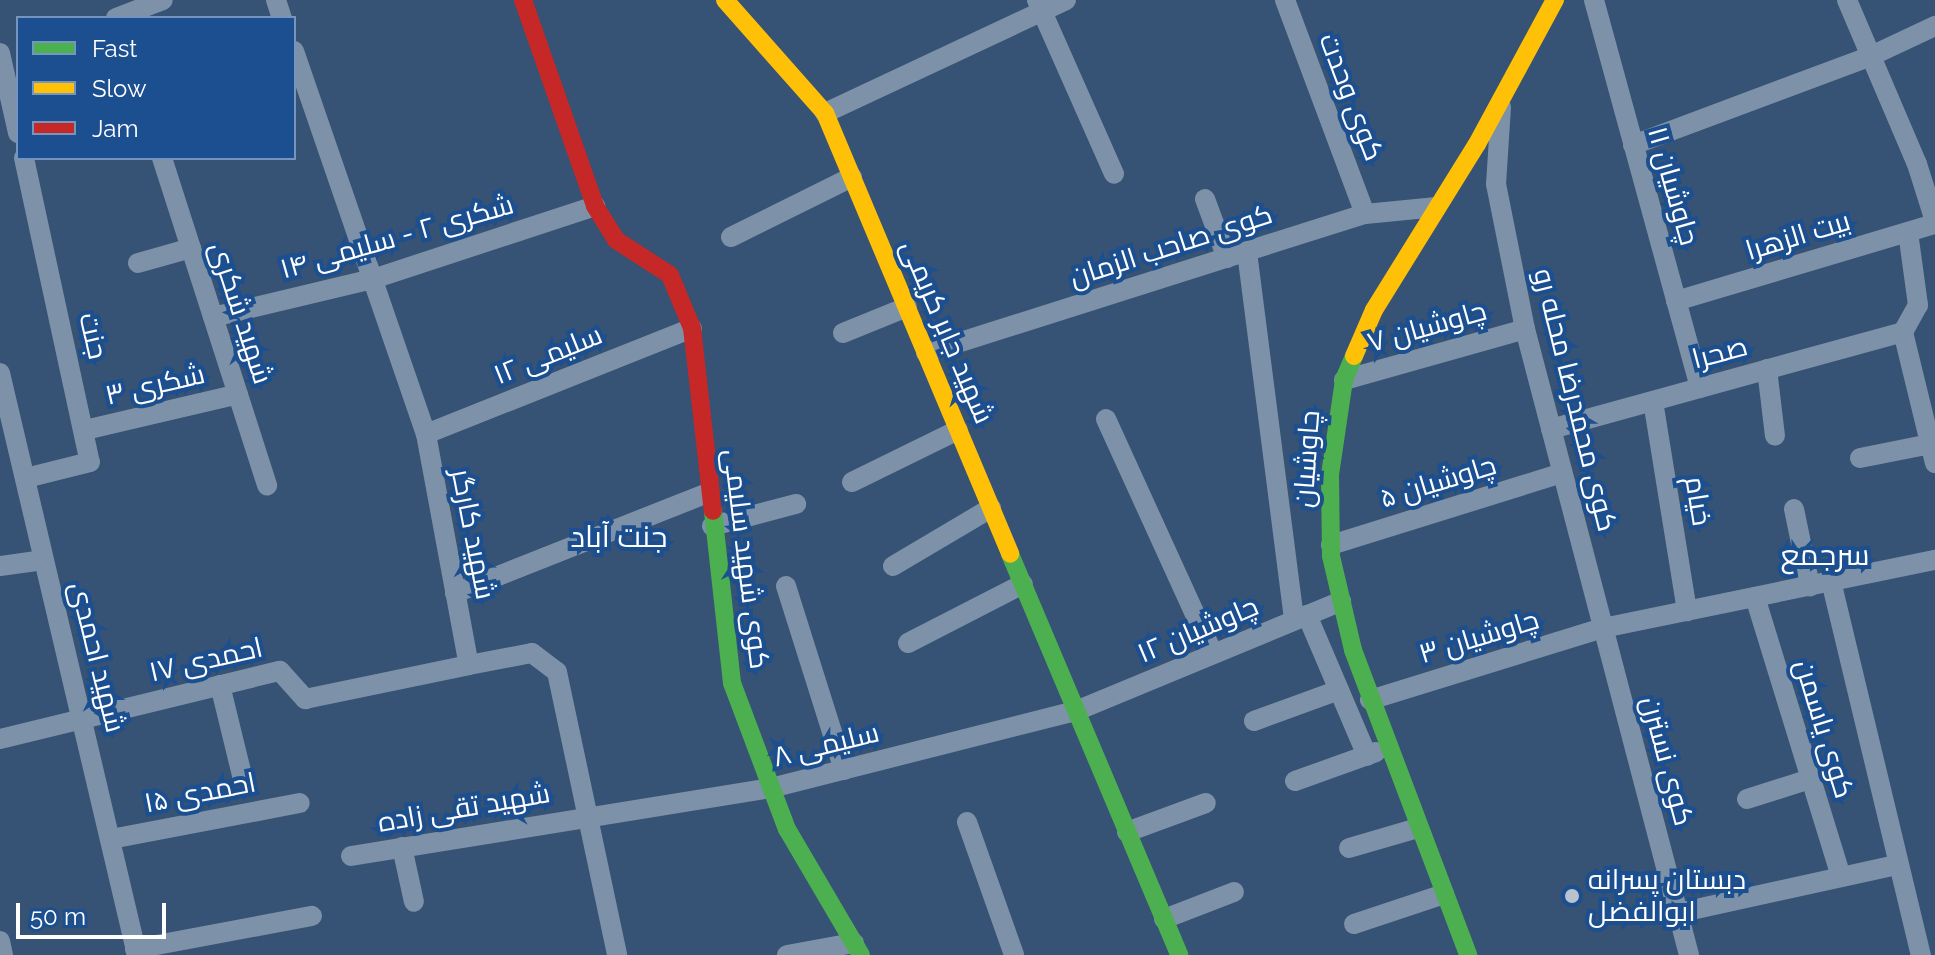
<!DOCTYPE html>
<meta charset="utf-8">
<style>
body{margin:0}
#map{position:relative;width:1935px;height:955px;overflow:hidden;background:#365274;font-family:Raleway,Cairo,sans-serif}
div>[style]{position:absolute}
.street>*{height:20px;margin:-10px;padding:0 10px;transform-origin:10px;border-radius:10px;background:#7d92a8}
.fast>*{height:18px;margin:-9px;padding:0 9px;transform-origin:9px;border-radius:9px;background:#4caf50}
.slow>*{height:18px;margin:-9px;padding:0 9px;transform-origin:9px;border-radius:9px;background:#ffc107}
.jam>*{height:18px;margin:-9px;padding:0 9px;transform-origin:9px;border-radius:9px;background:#c62828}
.dots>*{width:22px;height:22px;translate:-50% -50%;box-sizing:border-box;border:4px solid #1b4f8f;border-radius:50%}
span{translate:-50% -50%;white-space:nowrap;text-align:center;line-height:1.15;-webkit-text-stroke:8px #1b4f8f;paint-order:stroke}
.street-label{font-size:28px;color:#fff}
.poi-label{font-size:28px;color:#fff}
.left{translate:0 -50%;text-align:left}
.neighbourhood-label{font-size:30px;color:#fff}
.legend{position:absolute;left:16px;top:16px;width:280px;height:144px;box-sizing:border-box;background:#1b4f8f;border:2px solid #7695bc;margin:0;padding:10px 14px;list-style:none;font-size:24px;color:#fff}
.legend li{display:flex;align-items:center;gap:16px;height:40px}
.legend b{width:40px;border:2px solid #7695bc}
.scale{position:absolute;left:16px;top:903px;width:150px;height:36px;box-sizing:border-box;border:4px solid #fff;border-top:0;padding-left:10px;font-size:24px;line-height:28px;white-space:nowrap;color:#fff;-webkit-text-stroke:6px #1b4f8f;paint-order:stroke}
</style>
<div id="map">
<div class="street">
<div style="left:276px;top:0;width:19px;rotate:72deg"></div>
<div style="left:1037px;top:0;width:190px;rotate:66.1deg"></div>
<div style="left:1285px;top:0;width:228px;rotate:69.5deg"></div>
<div style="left:1594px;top:0;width:402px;rotate:74.7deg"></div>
<div style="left:1847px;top:0;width:178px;rotate:66.9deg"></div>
<div style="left:1917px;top:164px;width:60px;rotate:72.5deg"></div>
<div style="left:116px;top:18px;width:50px;rotate:-21deg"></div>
<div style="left:294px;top:51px;width:405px;rotate:71deg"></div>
<div style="left:426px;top:434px;width:235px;rotate:79.5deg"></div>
<div style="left:469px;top:665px;width:64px;rotate:-10.8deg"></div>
<div style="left:532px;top:653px;width:31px;rotate:37deg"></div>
<div style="left:557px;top:672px;width:289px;rotate:78deg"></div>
<div style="left:0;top:53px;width:82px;rotate:77.3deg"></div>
<div style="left:1501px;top:107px;width:77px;rotate:93.7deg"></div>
<div style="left:1496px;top:184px;width:148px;rotate:78.7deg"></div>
<div style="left:1525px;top:329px;width:647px;rotate:75.32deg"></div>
<div style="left:825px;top:113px;width:266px;rotate:-25.1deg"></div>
<div style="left:1633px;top:145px;width:254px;rotate:-20.5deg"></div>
<div style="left:1871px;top:56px;width:71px;rotate:-25.1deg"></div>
<div style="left:24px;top:158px;width:311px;rotate:77.8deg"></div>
<div style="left:90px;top:462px;width:66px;rotate:166deg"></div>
<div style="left:162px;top:158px;width:344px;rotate:72.2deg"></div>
<div style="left:1205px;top:199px;width:63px;rotate:69.6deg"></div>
<div style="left:1908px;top:232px;width:74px;rotate:82.2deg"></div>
<div style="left:1918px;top:305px;width:31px;rotate:119deg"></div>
<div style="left:1903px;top:332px;width:135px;rotate:76.3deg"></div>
<div style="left:731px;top:237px;width:135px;rotate:-26.4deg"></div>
<div style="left:1247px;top:252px;width:371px;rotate:82.7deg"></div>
<div style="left:138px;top:263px;width:55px;rotate:-15.8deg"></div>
<div style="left:1676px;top:301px;width:270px;rotate:-16.6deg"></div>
<div style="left:213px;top:317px;width:164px;rotate:-13.4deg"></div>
<div style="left:373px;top:279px;width:234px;rotate:-18.2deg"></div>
<div style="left:843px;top:333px;width:69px;rotate:-22.1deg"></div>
<div style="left:926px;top:353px;width:460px;rotate:-17.6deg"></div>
<div style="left:1365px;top:214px;width:72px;rotate:-5.6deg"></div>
<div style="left:1767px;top:369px;width:67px;rotate:83.2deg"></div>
<div style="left:0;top:373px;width:598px;rotate:76.75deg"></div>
<div style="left:1344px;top:380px;width:188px;rotate:-15.7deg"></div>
<div style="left:1653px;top:401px;width:213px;rotate:80.8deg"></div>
<div style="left:1106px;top:419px;width:258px;rotate:65.5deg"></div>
<div style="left:1551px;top:429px;width:365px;rotate:-15.4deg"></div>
<div style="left:85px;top:430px;width:157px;rotate:-13.2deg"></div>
<div style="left:426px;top:434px;width:286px;rotate:-21.7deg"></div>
<div style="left:1860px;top:458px;width:71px;rotate:-11.3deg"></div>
<div style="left:852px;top:482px;width:118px;rotate:-26.1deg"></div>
<div style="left:1794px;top:509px;width:79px;rotate:78.3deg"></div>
<div style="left:712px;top:526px;width:87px;rotate:-14.7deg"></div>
<div style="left:1331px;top:545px;width:242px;rotate:-17.3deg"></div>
<div style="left:0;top:566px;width:44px;rotate:-7.8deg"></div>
<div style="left:893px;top:566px;width:114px;rotate:-30.6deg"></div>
<div style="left:1831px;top:581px;width:385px;rotate:76.5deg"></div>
<div style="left:786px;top:586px;width:193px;rotate:72.5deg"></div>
<div style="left:455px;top:593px;width:271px;rotate:-21.6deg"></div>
<div style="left:1755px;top:597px;width:292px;rotate:72.9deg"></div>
<div style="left:1307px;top:615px;width:153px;rotate:66.9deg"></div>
<div style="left:908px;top:643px;width:129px;rotate:-27.2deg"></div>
<div style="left:220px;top:685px;width:93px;rotate:76.3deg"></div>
<div style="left:1370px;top:700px;width:244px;rotate:-17.2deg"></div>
<div style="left:1603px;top:628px;width:339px;rotate:-11.6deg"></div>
<div style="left:1254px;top:721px;width:90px;rotate:-20deg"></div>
<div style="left:0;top:739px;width:288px;rotate:-13.7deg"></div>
<div style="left:280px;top:671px;width:38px;rotate:48deg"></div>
<div style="left:305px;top:699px;width:167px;rotate:-11.7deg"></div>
<div style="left:1295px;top:781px;width:86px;rotate:-19.7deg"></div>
<div style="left:1747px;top:799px;width:66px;rotate:-17.6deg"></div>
<div style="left:967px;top:822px;width:141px;rotate:70.5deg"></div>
<div style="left:1127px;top:832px;width:84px;rotate:-20.2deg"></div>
<div style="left:111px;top:839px;width:192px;rotate:-10.8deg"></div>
<div style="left:402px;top:847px;width:56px;rotate:77.7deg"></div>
<div style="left:1349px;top:848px;width:72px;rotate:-16.2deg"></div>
<div style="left:351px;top:856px;width:425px;rotate:-9.2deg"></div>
<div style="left:771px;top:788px;width:315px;rotate:-14.2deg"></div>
<div style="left:1076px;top:711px;width:287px;rotate:-22.5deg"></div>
<div style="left:1678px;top:913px;width:223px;rotate:-12.4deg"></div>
<div style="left:1164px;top:919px;width:75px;rotate:-21.1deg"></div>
<div style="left:1354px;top:924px;width:95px;rotate:-18.4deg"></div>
<div style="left:0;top:941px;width:14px;rotate:78deg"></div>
<div style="left:135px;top:949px;width:180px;rotate:-10.6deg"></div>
<div style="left:787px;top:955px;width:68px;rotate:-10.2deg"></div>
</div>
<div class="fast">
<div style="left:1354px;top:356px;width:26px;rotate:113deg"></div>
<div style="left:1344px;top:380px;width:96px;rotate:98.4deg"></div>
<div style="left:1330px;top:475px;width:81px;rotate:89.3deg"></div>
<div style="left:1331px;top:556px;width:97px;rotate:76.8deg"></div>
<div style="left:1353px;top:650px;width:326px;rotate:69.3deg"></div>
<div style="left:713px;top:511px;width:173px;rotate:83.7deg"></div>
<div style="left:732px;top:683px;width:156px;rotate:69.4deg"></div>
<div style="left:787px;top:829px;width:146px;rotate:59.6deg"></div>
<div style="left:1010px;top:554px;width:435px;rotate:67.1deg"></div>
</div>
<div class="slow">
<div style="left:725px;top:0;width:151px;rotate:48.5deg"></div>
<div style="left:825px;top:113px;width:478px;rotate:67.2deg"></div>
<div style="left:1354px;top:356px;width:50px;rotate:-66.5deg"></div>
<div style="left:1374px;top:310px;width:195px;rotate:-58.2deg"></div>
<div style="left:1477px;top:144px;width:164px;rotate:-61.6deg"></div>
</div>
<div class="jam">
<div style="left:523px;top:0;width:218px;rotate:70.7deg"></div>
<div style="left:595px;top:206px;width:40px;rotate:58deg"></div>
<div style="left:616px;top:240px;width:64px;rotate:32.9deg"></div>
<div style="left:670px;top:275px;width:57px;rotate:67.5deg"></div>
<div style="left:692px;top:328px;width:184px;rotate:83.5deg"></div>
</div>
<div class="dots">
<div style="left:1572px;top:896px;background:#b9c2ce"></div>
</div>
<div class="street-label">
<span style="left:1351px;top:97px;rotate:69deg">کوی وحدت</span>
<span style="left:1673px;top:186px;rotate:74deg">چاوشیان ۱۱</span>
<span style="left:1798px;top:236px;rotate:-17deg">بیت الزهرا</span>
<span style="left:397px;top:237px;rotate:-16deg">شکری ۲ - سلیمی ۱۴</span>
<span style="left:1171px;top:246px;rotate:-18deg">کوی صاحب الزمان</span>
<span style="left:241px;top:313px;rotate:72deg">شهید شکری</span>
<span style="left:1427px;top:327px;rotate:-16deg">چاوشیان ۷</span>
<span style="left:947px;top:332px;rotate:67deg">شهید جابر کریمی</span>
<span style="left:93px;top:336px;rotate:77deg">جنت</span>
<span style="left:1720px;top:353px;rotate:-15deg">صحرا</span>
<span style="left:548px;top:355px;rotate:-22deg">سلیمی ۱۲</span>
<span style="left:155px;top:385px;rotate:-13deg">شکری ۳</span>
<span style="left:1575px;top:400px;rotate:76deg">کوی محمدرضا محله رو</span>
<span style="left:1307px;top:459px;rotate:-86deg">چاوشیان</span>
<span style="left:1438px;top:482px;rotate:-17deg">چاوشیان ۵</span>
<span style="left:1698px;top:501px;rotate:81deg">خیام</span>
<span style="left:473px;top:534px;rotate:79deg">شهید کارگر</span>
<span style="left:746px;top:559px;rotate:83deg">کوی شهید سلیمی</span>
<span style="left:1198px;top:630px;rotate:-23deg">چاوشیان ۱۲</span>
<span style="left:1479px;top:637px;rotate:-17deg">چاوشیان ۳</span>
<span style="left:97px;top:657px;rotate:76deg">شهید احمدی</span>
<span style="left:206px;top:660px;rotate:-13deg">احمدی ۱۷</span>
<span style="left:1824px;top:729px;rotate:73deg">کوی یاسمن</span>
<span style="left:826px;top:745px;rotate:-14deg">سلیمی ۸</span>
<span style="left:1667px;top:761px;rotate:75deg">کوی نسترن</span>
<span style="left:200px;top:793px;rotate:-11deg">احمدی ۱۵</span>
<span style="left:464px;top:808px;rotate:-10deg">شهید تقی زاده</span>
</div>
<div class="poi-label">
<span class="left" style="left:1588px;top:896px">دبستان پسرانه<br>ابوالفضل</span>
</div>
<div class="neighbourhood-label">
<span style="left:619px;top:537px">جنت آباد</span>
<span style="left:1825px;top:555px">سرجمع</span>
</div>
<ul class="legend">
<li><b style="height:10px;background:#4caf50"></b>Fast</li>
<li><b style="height:10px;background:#ffc107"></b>Slow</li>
<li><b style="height:10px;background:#c62828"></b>Jam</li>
</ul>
<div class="scale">50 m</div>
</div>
